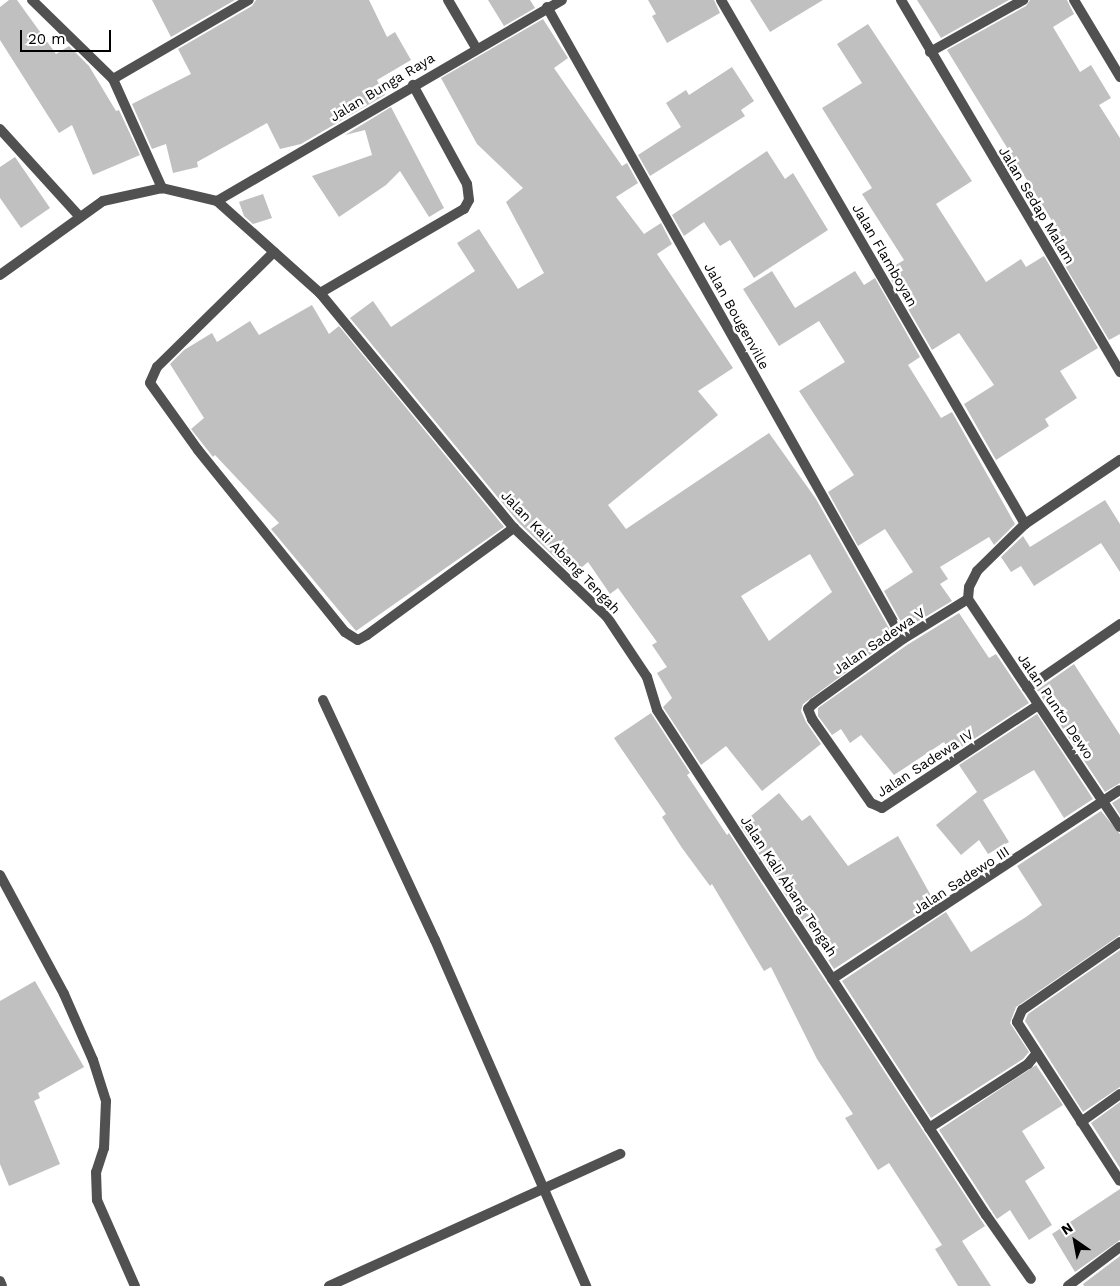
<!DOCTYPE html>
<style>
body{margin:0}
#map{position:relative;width:1120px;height:1286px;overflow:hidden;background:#fff;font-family:"Work Sans",sans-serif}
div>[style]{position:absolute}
.building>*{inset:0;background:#c0c0c0}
.service>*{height:10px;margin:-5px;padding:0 5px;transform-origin:5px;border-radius:5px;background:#515151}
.minor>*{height:10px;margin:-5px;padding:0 5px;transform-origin:5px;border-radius:5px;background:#515151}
span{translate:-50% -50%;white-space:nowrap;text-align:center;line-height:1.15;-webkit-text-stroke:5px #fff;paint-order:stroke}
.street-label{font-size:14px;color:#000}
.north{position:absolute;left:1050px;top:1216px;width:50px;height:50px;-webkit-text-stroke:4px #fff;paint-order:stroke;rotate:327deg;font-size:14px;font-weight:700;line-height:20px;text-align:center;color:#000}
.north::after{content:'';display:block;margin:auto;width:18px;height:22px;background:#000;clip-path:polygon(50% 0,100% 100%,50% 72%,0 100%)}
.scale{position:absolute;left:20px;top:30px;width:91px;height:22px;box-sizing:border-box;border:2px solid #000;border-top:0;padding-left:6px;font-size:15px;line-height:18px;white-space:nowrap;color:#000;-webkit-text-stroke:4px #fff;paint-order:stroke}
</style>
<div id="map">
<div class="building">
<div style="clip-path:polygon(9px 0,17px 0,56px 54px,69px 46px,89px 66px,116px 111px,119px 110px,140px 155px,93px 175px,72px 125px,59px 133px,0 40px,0 7px)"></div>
<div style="clip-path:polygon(152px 0,235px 0,171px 37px)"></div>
<div style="clip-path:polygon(256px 0,369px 0,387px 37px,395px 32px,411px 60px,377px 80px,385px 95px,301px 144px,280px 149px,267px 123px,197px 162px,198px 167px,173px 173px,166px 144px,152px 149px,132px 104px,191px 74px,178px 49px,252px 6px)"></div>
<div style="clip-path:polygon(488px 0,530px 0,535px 8px,504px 26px)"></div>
<div style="clip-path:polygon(648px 0,714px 0,720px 13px,667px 43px,652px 16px,656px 14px)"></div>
<div style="clip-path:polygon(750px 0,823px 0,770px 32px)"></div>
<div style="clip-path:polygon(917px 0,1009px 0,941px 38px)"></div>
<div style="clip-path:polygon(1030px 0,1067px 0,1074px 14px,1053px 27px,1080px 72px,1091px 65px,1111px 98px,1099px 105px,1120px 138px,1120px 334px,1109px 340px,1055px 249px,1065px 242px,947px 50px,1026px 6px)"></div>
<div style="clip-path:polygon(evenodd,543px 19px,568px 58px,554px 68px,622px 166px,627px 163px,638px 183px,616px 197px,644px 234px,661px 223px,672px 244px,657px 254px,733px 368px,698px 391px,718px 415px,608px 505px,626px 529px,769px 433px,816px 499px,894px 637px,803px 704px,801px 711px,806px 722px,821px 744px,762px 791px,726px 746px,701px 765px,663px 707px,672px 698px,657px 673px,667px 667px,652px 645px,657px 642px,618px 588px,610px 594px,588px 562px,573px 575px,519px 523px,350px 318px,373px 301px,391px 327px,475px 271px,457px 243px,479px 229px,518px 289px,544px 273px,506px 202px,523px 188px,477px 144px,441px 78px,543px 19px,810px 554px,832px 592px,769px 641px,741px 596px,810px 554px)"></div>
<div style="clip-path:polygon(868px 24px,972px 181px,936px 204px,986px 282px,1021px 259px,1026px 267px,1044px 256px,1098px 348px,1060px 371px,1077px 398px,1045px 419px,1049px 426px,996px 460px,964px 404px,994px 385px,959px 333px,932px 350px,886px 271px,904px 260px,862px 194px,872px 188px,822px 108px,862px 83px,837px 44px)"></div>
<div style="clip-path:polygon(732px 67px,754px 101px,741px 110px,745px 116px,650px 176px,638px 155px,681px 127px,666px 103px,686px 90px,689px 95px)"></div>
<div style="clip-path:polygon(391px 107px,444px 208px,429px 217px,400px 171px,386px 185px,339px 217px,312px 176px,372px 155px,365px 130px,345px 135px)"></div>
<div style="clip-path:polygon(767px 151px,785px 179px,793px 173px,828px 230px,754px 278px,730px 240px,720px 246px,704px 222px,684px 236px,672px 215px)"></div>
<div style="clip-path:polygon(15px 157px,50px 208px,21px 228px,0 198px,0 167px)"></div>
<div style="clip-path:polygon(263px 194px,272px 218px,253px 224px,244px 216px,239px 202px)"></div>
<div style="clip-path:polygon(772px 271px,795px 308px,855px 271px,864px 285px,875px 278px,920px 357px,908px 365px,941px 418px,952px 412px,1015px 524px,994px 545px,989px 537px,940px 567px,948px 579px,940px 584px,952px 601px,905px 629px,884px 591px,913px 572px,885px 529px,858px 546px,828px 492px,854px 475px,799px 391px,845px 362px,819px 321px,779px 346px,743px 289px)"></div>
<div style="clip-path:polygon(312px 305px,329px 334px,339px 326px,504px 527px,356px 631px,271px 529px,279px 523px,215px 455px,213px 457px,191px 429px,204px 418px,170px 364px,184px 350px,212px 333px,217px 342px,250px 321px,259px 335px)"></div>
<div style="clip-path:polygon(1105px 500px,1120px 524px,1120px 572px,1101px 543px,1034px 586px,1021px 566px,1011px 572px,1001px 557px,1023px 536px,1030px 547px)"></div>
<div style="clip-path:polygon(959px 613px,989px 658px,996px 654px,1029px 703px,951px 754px,944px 742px,894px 775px,861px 735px,850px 743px,841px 729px,832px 735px,818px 716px,818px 708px,907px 645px)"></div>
<div style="clip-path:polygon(1074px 664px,1120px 735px,1120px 783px,1105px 792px,1037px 690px)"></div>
<div style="clip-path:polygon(651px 713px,690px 773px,687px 775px,727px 835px,729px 833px,985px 1226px,962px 1241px,991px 1286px,958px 1286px,935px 1249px,942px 1245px,889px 1163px,878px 1170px,845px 1118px,853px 1114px,817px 1059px,771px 967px,764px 971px,712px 884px,710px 886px,682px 848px,662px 817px,666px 814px,614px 738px)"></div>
<div style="clip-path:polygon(1037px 714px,1093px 799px,1064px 818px,1034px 770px,983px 800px,1009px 842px,988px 854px,979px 840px,961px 855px,936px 825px,977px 792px,959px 765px)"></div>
<div style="clip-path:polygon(779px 793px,802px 821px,810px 815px,848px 866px,898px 836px,935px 903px,834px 969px,740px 825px)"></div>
<div style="clip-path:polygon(1120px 798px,1120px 815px,1112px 803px)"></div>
<div style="clip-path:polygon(1101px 811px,1120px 834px,1120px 935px,1016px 1007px,1010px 1023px,1029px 1052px,1023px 1059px,931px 1118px,842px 981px,946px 912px,971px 952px,1026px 917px,1042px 905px,1017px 866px)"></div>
<div style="clip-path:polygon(1120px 950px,1120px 1087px,1083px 1112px,1025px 1021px,1028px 1014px)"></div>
<div style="clip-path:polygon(35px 981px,84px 1067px,38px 1093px,40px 1098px,34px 1101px,60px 1164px,9px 1186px,0 1164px,0 1001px)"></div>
<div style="clip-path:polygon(1036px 1065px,1063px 1105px,1022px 1131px,1045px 1168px,1025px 1181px,1052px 1225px,1029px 1240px,1010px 1210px,997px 1219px,939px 1130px)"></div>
<div style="clip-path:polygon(1120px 1102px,1120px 1168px,1091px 1123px)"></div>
<div style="clip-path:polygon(1120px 1189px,1120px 1240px,1075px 1272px,1052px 1234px)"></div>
<div style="clip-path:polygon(1120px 1256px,1120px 1286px,1084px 1286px,1083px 1284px)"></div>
</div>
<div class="service">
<div style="left:323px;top:700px;width:265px;rotate:65deg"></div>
<div style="left:435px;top:940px;width:378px;rotate:66.4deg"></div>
<div style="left:0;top:875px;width:135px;rotate:61.7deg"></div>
<div style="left:64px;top:994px;width:72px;rotate:66.3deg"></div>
<div style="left:93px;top:1060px;width:43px;rotate:72.4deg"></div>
<div style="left:106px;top:1101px;width:47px;rotate:92.4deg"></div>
<div style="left:104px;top:1148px;width:25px;rotate:108deg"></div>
<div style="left:96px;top:1172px;width:28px;rotate:88deg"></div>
<div style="left:97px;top:1200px;width:94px;rotate:66.2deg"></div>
<div style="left:0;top:1281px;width:5px;rotate:68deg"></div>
<div style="left:329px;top:1286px;width:320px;rotate:-24.4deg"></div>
</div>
<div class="minor">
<div style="left:32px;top:0;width:113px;rotate:44.3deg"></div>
<div style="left:113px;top:79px;width:120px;rotate:65.8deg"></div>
<div style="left:448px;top:0;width:56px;rotate:59.7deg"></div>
<div style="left:721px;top:0;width:606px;rotate:59.88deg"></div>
<div style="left:901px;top:0;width:432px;rotate:59.5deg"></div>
<div style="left:1074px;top:0;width:90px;rotate:59.1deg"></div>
<div style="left:547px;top:7px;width:725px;rotate:60.61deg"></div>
<div style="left:930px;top:52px;width:107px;rotate:-29.2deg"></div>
<div style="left:113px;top:79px;width:157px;rotate:-30.2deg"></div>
<div style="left:0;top:129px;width:119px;rotate:47.7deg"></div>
<div style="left:217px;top:201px;width:399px;rotate:-30.2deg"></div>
<div style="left:274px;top:252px;width:164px;rotate:135.5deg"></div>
<div style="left:157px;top:367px;width:17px;rotate:114deg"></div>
<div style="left:150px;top:383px;width:82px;rotate:54.4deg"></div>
<div style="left:198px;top:450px;width:234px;rotate:51.1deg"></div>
<div style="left:345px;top:632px;width:15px;rotate:32deg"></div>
<div style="left:358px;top:640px;width:10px;rotate:-29deg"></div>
<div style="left:367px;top:635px;width:182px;rotate:-36.1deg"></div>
<div style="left:0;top:275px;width:127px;rotate:-35.7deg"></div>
<div style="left:103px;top:201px;width:60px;rotate:-12.4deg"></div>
<div style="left:162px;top:188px;width:57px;rotate:13.3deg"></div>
<div style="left:217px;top:201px;width:138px;rotate:41.8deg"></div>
<div style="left:320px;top:293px;width:305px;rotate:50.5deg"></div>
<div style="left:514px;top:528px;width:129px;rotate:43.7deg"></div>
<div style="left:607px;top:617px;width:72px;rotate:56.3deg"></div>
<div style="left:647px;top:677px;width:34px;rotate:73deg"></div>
<div style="left:657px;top:710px;width:603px;rotate:56.92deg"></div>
<div style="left:986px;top:1215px;width:78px;rotate:54.9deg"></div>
<div style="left:320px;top:293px;width:167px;rotate:-30.3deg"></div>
<div style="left:464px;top:209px;width:10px;rotate:-61deg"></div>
<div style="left:469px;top:200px;width:16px;rotate:-97deg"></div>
<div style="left:467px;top:184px;width:113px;rotate:-118.6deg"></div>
<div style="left:968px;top:599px;width:76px;rotate:148.4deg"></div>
<div style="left:903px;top:639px;width:110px;rotate:144.3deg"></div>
<div style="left:814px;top:703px;width:8px;rotate:135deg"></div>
<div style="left:808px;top:709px;width:11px;rotate:68deg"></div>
<div style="left:812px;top:719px;width:103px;rotate:54.9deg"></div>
<div style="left:871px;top:803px;width:12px;rotate:24deg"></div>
<div style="left:882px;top:808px;width:187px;rotate:-33.4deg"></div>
<div style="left:968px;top:599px;width:274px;rotate:56.3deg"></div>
<div style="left:968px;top:599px;width:12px;rotate:-85deg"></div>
<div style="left:969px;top:587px;width:18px;rotate:-63deg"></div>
<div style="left:977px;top:571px;width:67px;rotate:-44.4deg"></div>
<div style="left:1025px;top:524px;width:115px;rotate:-34deg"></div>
<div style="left:1027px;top:688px;width:113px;rotate:-34.5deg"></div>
<div style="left:1120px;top:942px;width:119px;rotate:145.2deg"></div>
<div style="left:1022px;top:1010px;width:13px;rotate:113deg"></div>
<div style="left:1017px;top:1022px;width:189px;rotate:57.1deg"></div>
<div style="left:832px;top:979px;width:344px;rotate:-33.3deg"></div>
<div style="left:1081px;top:1122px;width:48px;rotate:-35.7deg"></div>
<div style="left:929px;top:1128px;width:118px;rotate:-32.9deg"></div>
<div style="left:1028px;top:1064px;width:14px;rotate:-51deg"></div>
<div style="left:1068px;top:1286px;width:65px;rotate:-36.9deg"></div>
</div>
<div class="street-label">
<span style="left:382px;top:87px;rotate:-31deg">Jalan Bunga Raya</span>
<span style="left:1037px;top:205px;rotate:59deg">Jalan Sedap Malam</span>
<span style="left:885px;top:255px;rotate:60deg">Jalan Flamboyan</span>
<span style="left:737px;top:316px;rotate:61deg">Jalan Bougenville</span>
<span style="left:561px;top:552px;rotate:46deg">Jalan Kali Abang Tengah</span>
<span style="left:879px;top:641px;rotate:-34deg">Jalan Sadewa V</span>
<span style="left:1056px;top:706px;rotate:56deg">Jalan Punto Dewo</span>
<span style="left:925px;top:763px;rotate:-33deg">Jalan Sadewa IV</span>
<span style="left:961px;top:880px;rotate:-33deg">Jalan Sadewo III</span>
<span style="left:789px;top:886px;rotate:57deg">Jalan Kali Abang Tengah</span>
</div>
<div class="north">N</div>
<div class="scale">20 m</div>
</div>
